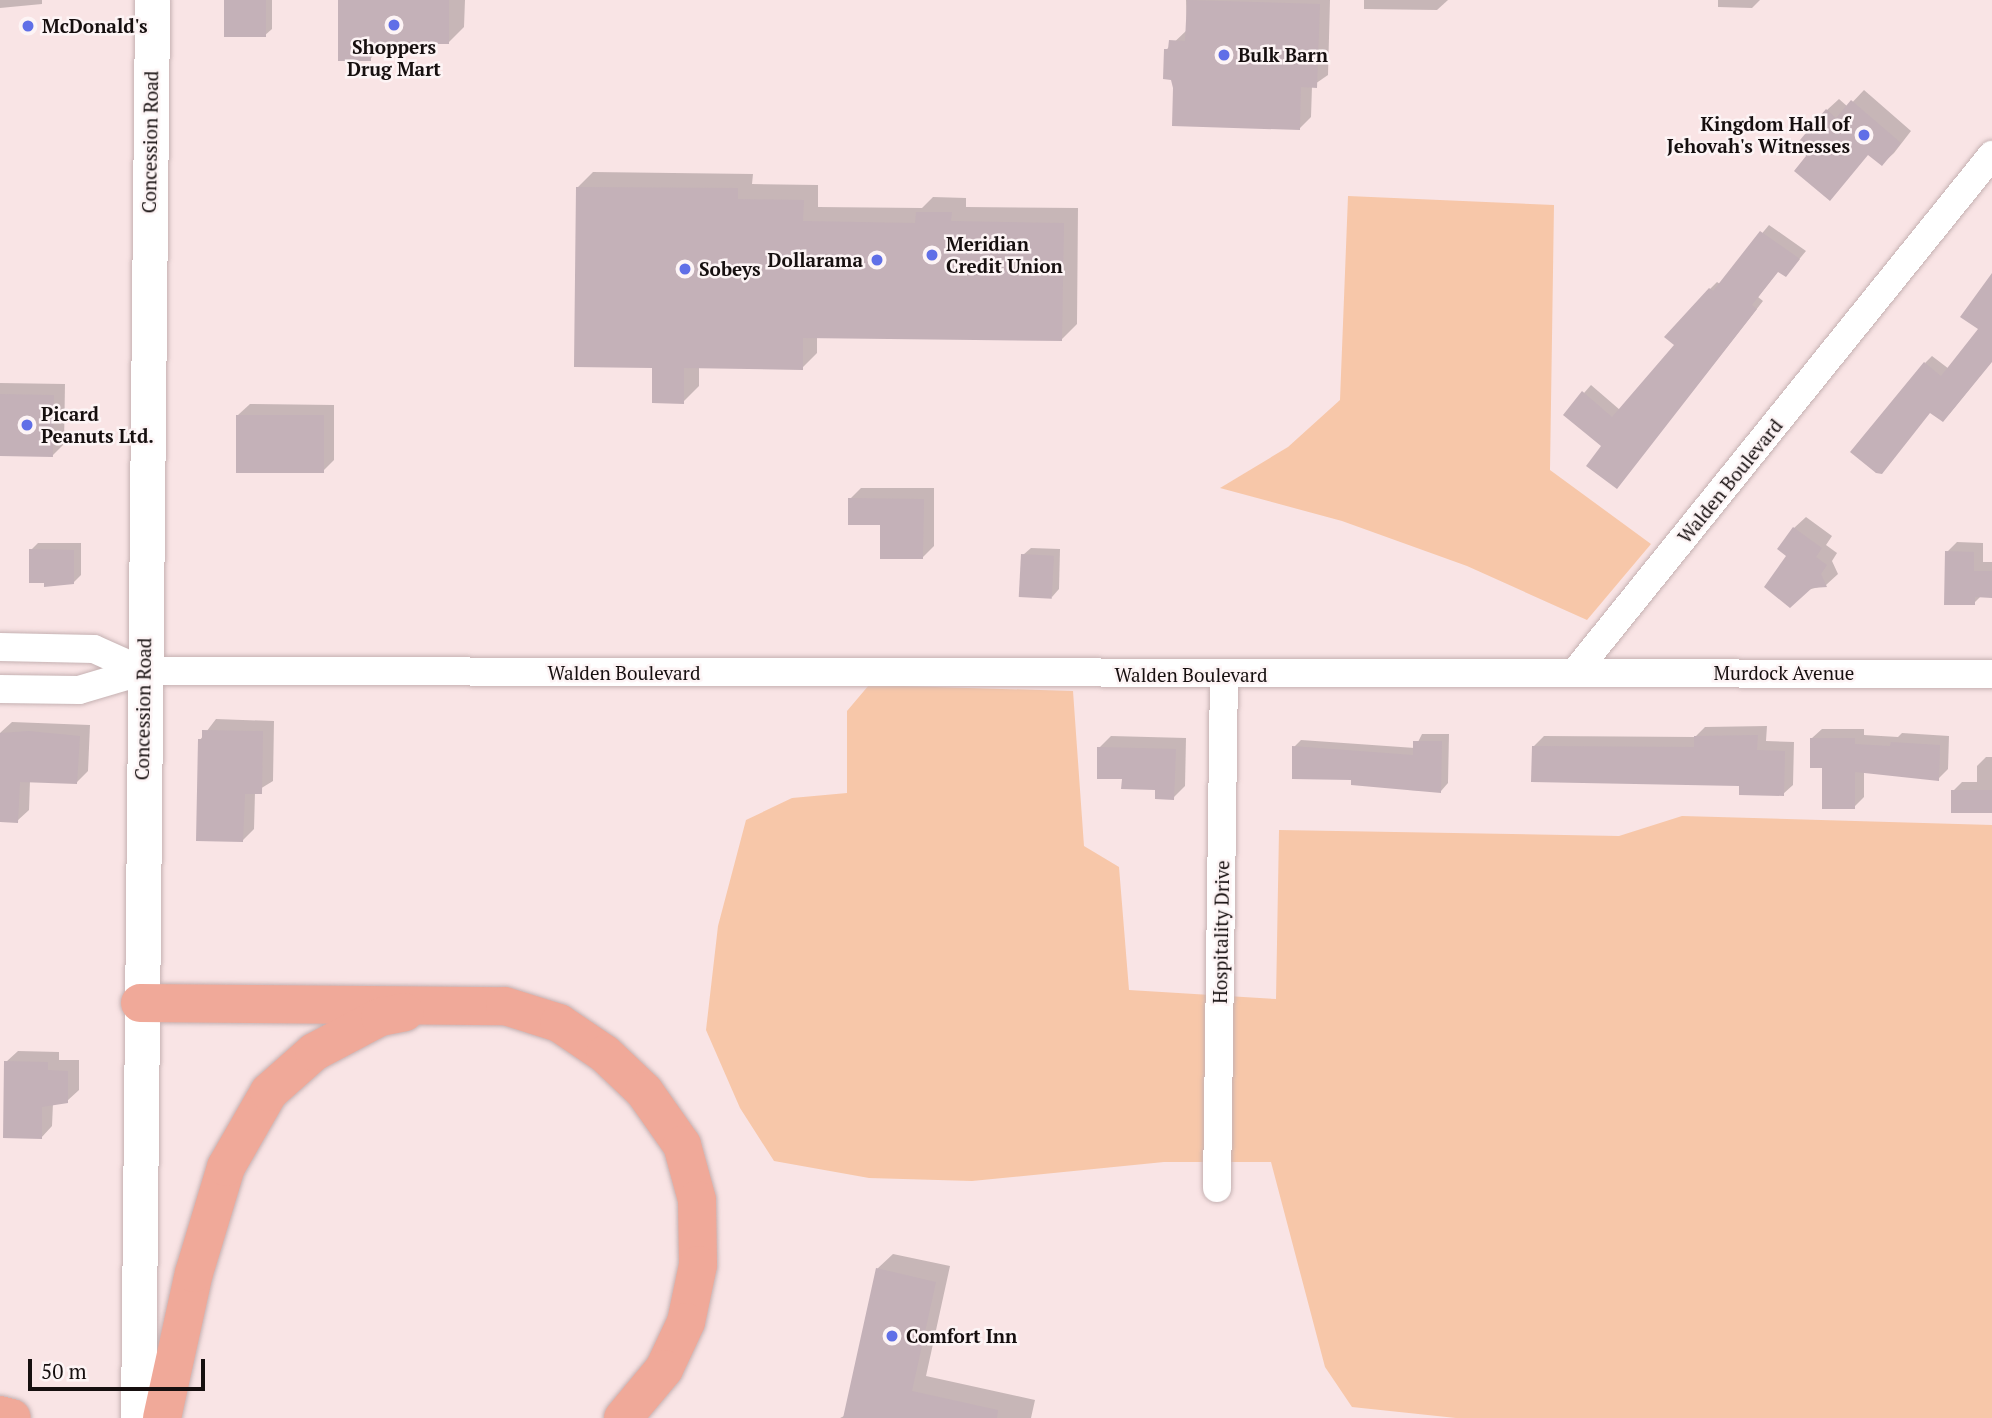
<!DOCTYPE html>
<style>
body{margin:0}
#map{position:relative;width:1992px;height:1418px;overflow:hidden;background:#f9e4e5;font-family:"PT Serif",serif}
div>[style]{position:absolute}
.green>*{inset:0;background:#f7c7a9}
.shadow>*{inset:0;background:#0003}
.building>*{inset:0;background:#c4b1b8;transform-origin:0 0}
.roads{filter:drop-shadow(0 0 2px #c5b1b2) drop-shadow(0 0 2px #c5b1b2)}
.minor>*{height:28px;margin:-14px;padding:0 14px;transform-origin:14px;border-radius:14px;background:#fff}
.tertiary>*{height:35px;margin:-17.5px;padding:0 17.5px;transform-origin:17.5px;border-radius:17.5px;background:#fff}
.motorway>*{height:38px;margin:-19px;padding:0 19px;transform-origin:19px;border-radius:19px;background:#f0a999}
.dots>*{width:19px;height:19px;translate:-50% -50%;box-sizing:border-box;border:4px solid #fdf4f5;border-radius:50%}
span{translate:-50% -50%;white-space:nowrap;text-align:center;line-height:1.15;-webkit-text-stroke:5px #fdf4f5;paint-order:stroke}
.poi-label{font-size:19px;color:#160f0f;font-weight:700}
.left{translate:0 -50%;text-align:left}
.right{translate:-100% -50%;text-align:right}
.street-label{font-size:19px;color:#160f0f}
.scale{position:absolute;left:28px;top:1359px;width:177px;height:32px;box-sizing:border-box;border:4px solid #160f0f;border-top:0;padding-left:9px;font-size:21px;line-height:24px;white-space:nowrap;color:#160f0f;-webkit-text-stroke:5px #fdf4f5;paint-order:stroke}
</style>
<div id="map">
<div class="green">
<div style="clip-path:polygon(1348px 196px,1554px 205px,1550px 470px,1651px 544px,1587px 620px,1467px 566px,1342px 521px,1220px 488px,1288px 447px,1340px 400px)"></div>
<div style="clip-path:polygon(869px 685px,1073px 691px,1084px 846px,1119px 867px,1129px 990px,1276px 999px,1279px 830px,1619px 836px,1682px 816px,1992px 825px,1992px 1418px,1456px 1418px,1352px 1407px,1325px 1367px,1271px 1162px,1164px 1162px,972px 1181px,869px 1178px,774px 1161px,740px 1108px,706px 1030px,718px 926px,746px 820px,792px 798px,847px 793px,847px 711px)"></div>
</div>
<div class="shadow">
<div style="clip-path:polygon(0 0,42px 0,42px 4px,0 8px)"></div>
<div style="clip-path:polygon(226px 0,272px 0,272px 29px,264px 36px)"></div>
<div style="clip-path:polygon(340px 0,465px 0,464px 27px,448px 43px,386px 42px,370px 59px)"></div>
<div style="clip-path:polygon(1186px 0,1330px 0,1328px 75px,1312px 86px,1311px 117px,1299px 129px,1175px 88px,1166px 50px,1187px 30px)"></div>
<div style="clip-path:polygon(1364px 0,1448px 0,1437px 10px,1364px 9px)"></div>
<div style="clip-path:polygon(1718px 0,1760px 0,1752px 8px,1718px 7px)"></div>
<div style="clip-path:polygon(1864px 90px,1911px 131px,1894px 153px,1882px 164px,1869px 154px,1809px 155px,1827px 110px,1839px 99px,1848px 107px)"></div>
<div style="clip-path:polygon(593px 172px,753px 174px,752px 184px,818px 185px,818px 207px,922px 208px,933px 197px,966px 198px,966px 207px,1078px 208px,1077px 324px,1062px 339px,817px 336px,817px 353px,802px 368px,699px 367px,699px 386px,683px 402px,654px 367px,578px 187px)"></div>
<div style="clip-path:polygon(1769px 225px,1806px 251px,1786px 275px,1779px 270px,1758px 297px,1763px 301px,1617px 487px,1584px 393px,1591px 385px,1620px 410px,1676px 345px,1710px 289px,1717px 282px,1720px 284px)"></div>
<div style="clip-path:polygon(1992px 276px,1992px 361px,1950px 413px,1925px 363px,1932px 356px,1949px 369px,1978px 332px)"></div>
<div style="clip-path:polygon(0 383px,65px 384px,64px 444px,53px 455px,0 454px)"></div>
<div style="clip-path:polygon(250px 404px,334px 405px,334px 460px,322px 472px,238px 415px)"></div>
<div style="clip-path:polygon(861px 488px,934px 488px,934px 546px,923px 557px,850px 499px)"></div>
<div style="clip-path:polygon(1806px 517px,1832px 536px,1826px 545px,1837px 553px,1832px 561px,1838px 574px,1826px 585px,1804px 591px,1789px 555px,1794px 528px)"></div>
<div style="clip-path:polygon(1957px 542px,1983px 543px,1983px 562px,1992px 562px,1992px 596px,1981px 596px,1974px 603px,1947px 552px)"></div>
<div style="clip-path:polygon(38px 543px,81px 543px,81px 575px,73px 583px,31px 550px)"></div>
<div style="clip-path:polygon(1031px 548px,1060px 549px,1059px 589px,1052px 597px,1023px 555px)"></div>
<div style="clip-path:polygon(216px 719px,274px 721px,273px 781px,255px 792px,254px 829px,243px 840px,200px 740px)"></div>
<div style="clip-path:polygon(12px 722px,90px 725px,88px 771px,77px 782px,30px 781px,29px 810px,17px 821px,0 820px,0 733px)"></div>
<div style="clip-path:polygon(1767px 726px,1766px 741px,1794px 742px,1793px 785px,1783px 794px,1534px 746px,1544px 736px,1695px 737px,1705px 727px)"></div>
<div style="clip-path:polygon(1822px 729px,1864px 729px,1864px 735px,1898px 737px,1902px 733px,1949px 736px,1948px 769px,1938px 779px,1864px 771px,1864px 797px,1854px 807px,1823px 766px,1812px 738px)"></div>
<div style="clip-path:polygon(1422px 734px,1449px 734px,1448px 783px,1441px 791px,1408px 790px,1409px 786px,1353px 778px,1294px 747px,1301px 740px,1415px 748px)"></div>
<div style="clip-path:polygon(1111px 736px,1186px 738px,1185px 786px,1173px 798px,1157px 788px,1099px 748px)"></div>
<div style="clip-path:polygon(1986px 757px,1992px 757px,1992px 811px,1953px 791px,1962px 782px,1977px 782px,1977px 766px)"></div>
<div style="clip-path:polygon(18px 1051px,59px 1052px,59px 1060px,79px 1060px,79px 1090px,67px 1101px,53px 1103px,52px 1126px,41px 1138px,6px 1062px)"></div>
<div style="clip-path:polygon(893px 1254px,950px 1266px,926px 1376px,1035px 1400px,1031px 1418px,840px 1418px,846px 1415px,877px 1269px)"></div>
</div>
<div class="building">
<div style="left:224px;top:0;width:42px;height:37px"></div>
<div style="clip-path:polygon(338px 0,449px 0,449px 44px,371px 44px,371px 61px,338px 61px)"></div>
<div style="clip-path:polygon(1187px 0,1320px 4px,1317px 88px,1301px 87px,1300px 130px,1172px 126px,1173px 88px,1171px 80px,1163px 79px,1164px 49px,1168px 49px,1169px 40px,1185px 41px)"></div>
<div style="clip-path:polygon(1851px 100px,1901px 143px,1882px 166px,1868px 155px,1830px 201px,1794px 171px,1806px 156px,1795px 146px,1826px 109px,1836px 118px)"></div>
<div style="clip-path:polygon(576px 187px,738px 188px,738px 199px,804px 200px,803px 221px,915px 223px,916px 212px,952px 212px,951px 221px,1064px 223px,1062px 341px,803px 338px,803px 370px,684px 368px,684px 404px,652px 403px,652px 368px,574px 367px)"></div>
<div style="clip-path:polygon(1760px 231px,1800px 259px,1786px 277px,1778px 272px,1752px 305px,1757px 309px,1617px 489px,1586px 466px,1601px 446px,1563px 415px,1582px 391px,1612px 417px,1674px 345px,1664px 337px,1709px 288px,1713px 291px)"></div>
<div style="clip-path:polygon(1992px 273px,1992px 362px,1943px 422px,1930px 413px,1882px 474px,1876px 473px,1850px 452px,1924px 362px,1941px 376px,1978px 329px,1960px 317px)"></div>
<div style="left:0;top:394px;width:54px;height:62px;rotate:1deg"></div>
<div style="left:236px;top:415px;width:88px;height:58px"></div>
<div style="clip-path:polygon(848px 498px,924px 499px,923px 559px,880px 559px,880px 525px,848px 525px)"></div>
<div style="clip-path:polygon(1793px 527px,1822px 548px,1816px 557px,1827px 565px,1821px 574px,1827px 587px,1812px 588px,1790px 608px,1764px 587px,1786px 556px,1777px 549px)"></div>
<div style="clip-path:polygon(29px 549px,74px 550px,74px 584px,44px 587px,44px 583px,29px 583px)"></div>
<div style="clip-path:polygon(1945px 551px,1974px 552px,1974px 571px,1992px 571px,1992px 598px,1975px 597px,1975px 605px,1944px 605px)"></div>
<div style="left:1021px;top:554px;width:33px;height:43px;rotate:3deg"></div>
<div style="clip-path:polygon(202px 730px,263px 731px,262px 794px,245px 794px,243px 842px,196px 841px,198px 739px,202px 739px)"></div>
<div style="clip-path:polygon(29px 731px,80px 736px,77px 784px,20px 782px,18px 823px,0 822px,0 733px)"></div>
<div style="clip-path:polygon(1758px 735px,1757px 750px,1785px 751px,1784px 796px,1739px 795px,1739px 786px,1531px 782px,1532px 746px,1694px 747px,1694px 736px)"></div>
<div style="clip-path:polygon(1810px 738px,1855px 738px,1855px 744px,1890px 746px,1891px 742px,1940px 745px,1939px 781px,1855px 772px,1855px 809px,1822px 809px,1822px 768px,1810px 768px)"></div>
<div style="clip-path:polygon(1413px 741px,1442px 741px,1441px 793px,1351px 785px,1351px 780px,1292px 779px,1292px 746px,1413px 755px)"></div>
<div style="clip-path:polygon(1097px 747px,1176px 749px,1174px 800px,1155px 799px,1155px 790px,1121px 789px,1122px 779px,1097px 779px)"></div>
<div style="left:1951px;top:790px;width:41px;height:23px"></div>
<div style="clip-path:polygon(4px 1061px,48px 1062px,48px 1070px,68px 1071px,68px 1103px,42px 1107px,42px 1139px,3px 1138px)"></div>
<div style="clip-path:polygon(876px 1268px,936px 1282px,912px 1391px,998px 1410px,997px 1418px,843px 1418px)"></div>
</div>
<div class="roads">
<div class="minor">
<div style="left:0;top:647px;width:94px;rotate:1.2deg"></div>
<div style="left:94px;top:649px;width:54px;rotate:24.2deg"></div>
<div style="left:1576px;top:671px;width:663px;rotate:-51.12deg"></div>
<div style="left:0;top:689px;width:79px;rotate:0.7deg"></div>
<div style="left:79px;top:690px;width:67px;rotate:-16.5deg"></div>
<div style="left:143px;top:671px;width:1849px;rotate:0.09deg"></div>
<div style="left:1217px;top:1188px;width:512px;rotate:-89.22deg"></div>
</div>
<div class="tertiary">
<div style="left:138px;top:1418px;width:1418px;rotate:-89.43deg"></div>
</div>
<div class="motorway">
<div style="left:140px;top:1003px;width:365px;rotate:0.5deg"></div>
<div style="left:505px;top:1006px;width:57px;rotate:17.5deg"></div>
<div style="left:559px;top:1023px;width:55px;rotate:34deg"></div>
<div style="left:605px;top:1054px;width:54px;rotate:43.5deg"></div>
<div style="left:644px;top:1091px;width:66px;rotate:54.9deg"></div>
<div style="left:682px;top:1145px;width:57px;rotate:74.7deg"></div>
<div style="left:697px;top:1200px;width:65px;rotate:89.1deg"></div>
<div style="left:698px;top:1265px;width:58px;rotate:101.9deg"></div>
<div style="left:686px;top:1322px;width:52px;rotate:115.1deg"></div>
<div style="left:664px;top:1369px;width:64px;rotate:129.9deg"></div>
<div style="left:0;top:1415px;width:12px;rotate:14deg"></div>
<div style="left:162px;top:1418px;width:148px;rotate:-77.6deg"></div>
<div style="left:194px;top:1273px;width:111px;rotate:-73.2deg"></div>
<div style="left:226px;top:1167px;width:86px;rotate:-60.2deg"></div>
<div style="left:269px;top:1092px;width:60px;rotate:-41.6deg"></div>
<div style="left:314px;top:1052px;width:75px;rotate:-27.9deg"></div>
<div style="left:380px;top:1017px;width:25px;rotate:-11deg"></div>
</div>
</div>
<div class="dots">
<div style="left:394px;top:25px;background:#606fe7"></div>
<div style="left:28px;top:26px;background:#606fe7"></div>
<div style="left:1224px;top:55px;background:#606fe7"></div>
<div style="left:1864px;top:135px;background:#606fe7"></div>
<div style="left:932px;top:255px;background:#606fe7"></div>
<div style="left:877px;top:260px;background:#606fe7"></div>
<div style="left:685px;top:269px;background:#606fe7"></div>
<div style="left:27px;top:425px;background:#606fe7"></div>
<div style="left:892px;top:1336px;background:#606fe7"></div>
</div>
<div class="poi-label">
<span class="left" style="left:42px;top:26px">McDonald's</span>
<span style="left:394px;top:58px">Shoppers<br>Drug Mart</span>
<span class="left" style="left:1238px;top:55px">Bulk Barn</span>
<span class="right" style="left:1850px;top:135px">Kingdom Hall of<br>Jehovah's Witnesses</span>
<span class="left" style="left:946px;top:255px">Meridian<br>Credit Union</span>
<span class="right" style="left:863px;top:260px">Dollarama</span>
<span class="left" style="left:699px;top:269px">Sobeys</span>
<span class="left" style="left:41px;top:425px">Picard<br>Peanuts Ltd.</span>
<span class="left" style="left:906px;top:1336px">Comfort Inn</span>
</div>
<div class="street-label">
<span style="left:150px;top:142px;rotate:-89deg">Concession Road</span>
<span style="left:1730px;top:481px;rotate:-51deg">Walden Boulevard</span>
<span style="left:624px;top:673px">Walden Boulevard</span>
<span style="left:1784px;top:673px">Murdock Avenue</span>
<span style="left:1191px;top:675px">Walden Boulevard</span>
<span style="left:143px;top:709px;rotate:-89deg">Concession Road</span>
<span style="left:1221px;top:932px;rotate:-89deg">Hospitality Drive</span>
</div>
<div class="scale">50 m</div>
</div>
